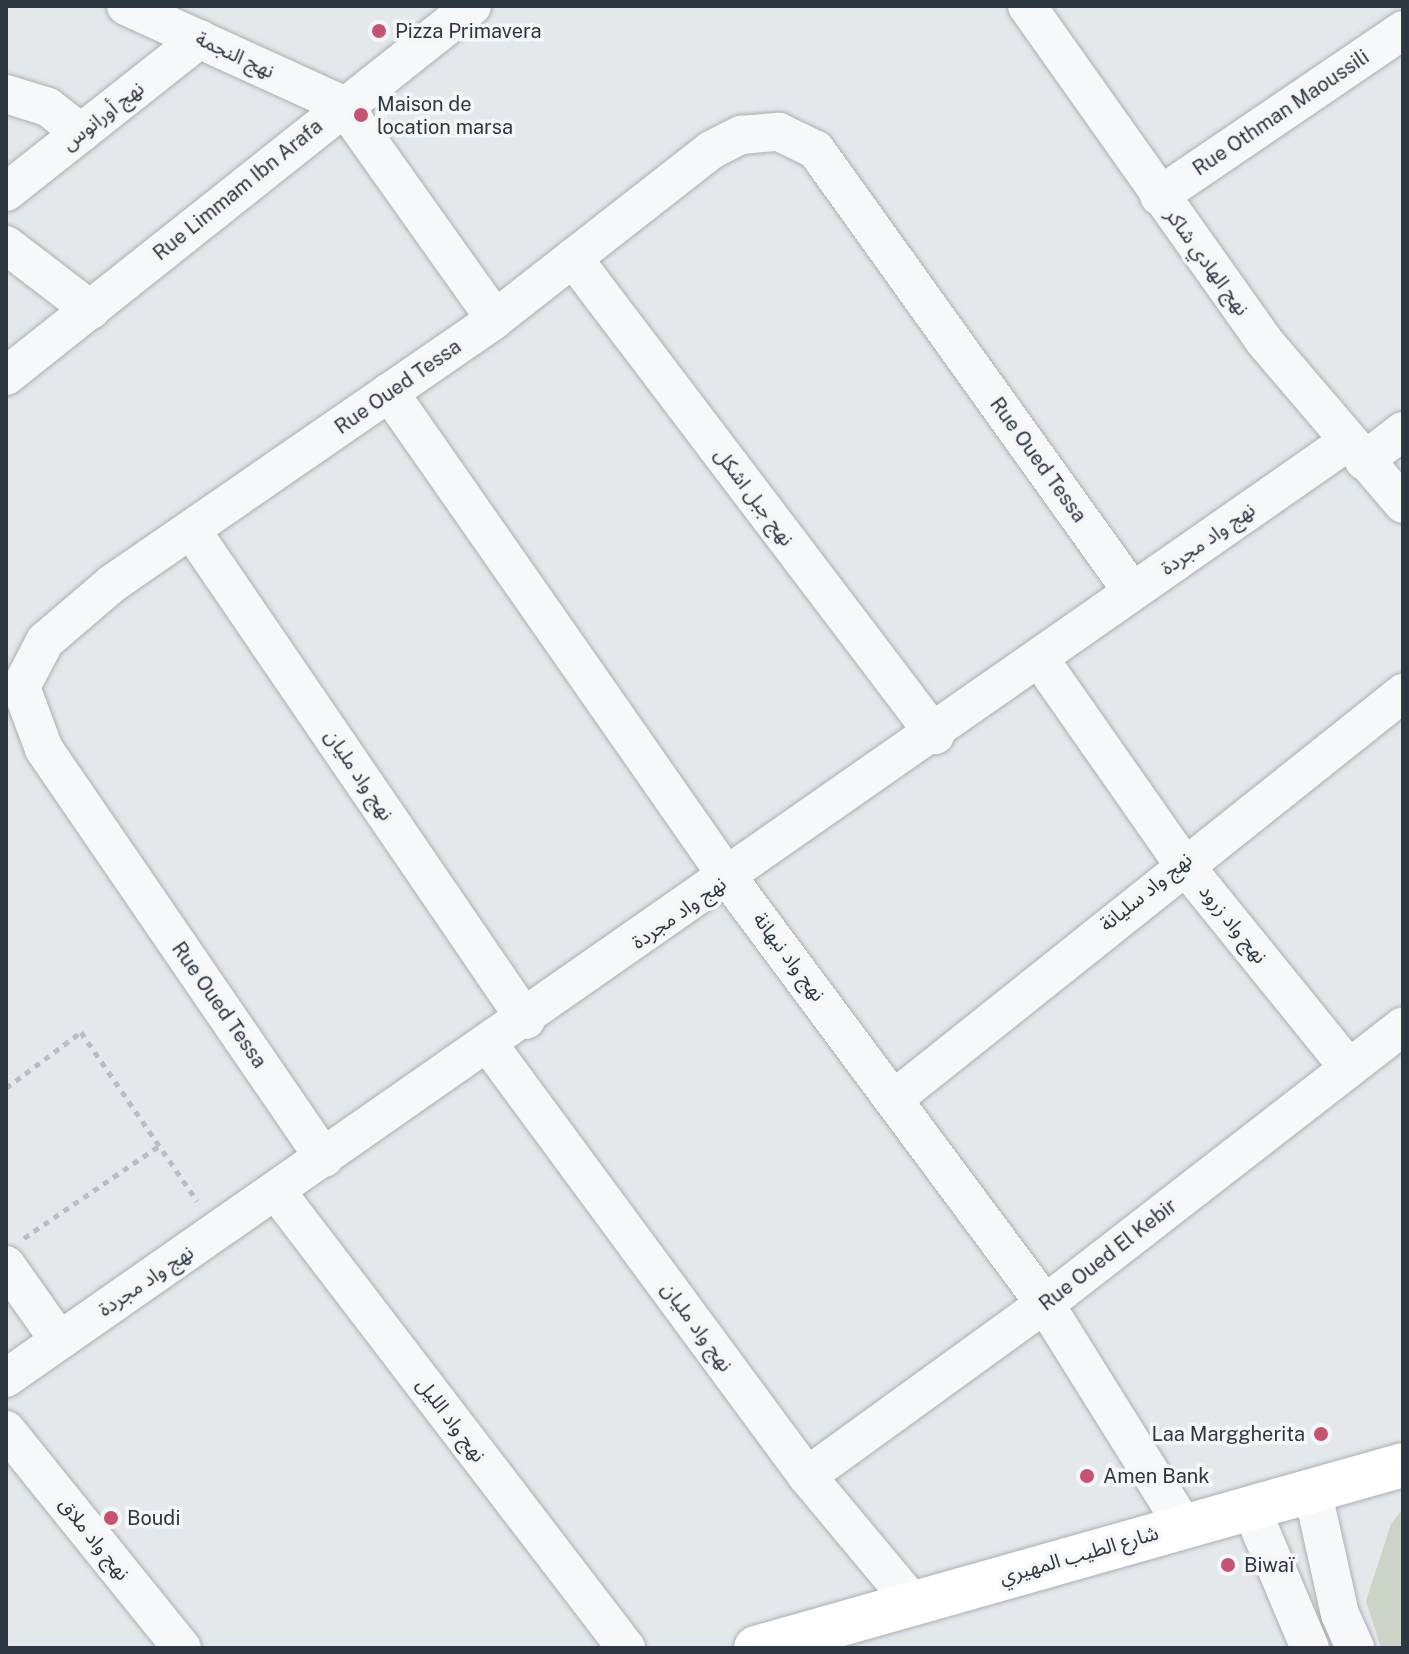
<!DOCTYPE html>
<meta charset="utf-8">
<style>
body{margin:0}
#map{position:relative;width:1409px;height:1654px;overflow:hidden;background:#e4e8eb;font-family:"Public Sans","Noto Sans Arabic",sans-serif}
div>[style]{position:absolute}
.green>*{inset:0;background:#cbd4c6}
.path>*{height:5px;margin-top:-2.5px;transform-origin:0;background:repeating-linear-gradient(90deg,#babec2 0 6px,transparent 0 12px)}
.roads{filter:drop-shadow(0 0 2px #a9afb5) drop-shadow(0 0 2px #a9afb5)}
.minor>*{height:38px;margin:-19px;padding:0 19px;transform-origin:19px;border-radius:19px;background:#f7f8f9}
.major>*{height:44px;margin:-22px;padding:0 22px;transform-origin:22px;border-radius:22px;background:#fff}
.dots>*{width:22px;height:22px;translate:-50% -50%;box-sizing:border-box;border:4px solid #f4f6f8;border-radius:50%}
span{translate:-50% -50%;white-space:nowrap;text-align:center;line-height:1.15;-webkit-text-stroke:7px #f4f6f8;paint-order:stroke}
.poi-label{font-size:20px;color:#2d3742}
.left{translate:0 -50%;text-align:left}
.right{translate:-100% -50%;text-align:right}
.street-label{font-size:20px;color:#2d3742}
.frame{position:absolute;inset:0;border:8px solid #2d3742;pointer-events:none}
</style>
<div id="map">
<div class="green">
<div style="clip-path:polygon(1403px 1509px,1403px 1648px,1381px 1648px,1366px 1601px,1391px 1524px)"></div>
</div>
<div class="path">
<div style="left:6px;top:1088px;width:94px;rotate:-36.7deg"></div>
<div style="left:81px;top:1032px;width:205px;rotate:55.5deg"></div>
<div style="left:24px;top:1238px;width:163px;rotate:-34.3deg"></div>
</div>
<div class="roads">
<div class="minor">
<div style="left:126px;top:6px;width:239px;rotate:24.5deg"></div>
<div style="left:343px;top:105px;width:262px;rotate:54.6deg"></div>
<div style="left:1027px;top:6px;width:410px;rotate:54.7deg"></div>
<div style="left:1264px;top:341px;width:214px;rotate:49.5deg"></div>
<div style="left:6px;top:94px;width:44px;rotate:17.2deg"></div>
<div style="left:48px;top:107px;width:42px;rotate:38.2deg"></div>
<div style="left:6px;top:192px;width:247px;rotate:-38.3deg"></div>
<div style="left:1159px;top:196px;width:295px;rotate:-34.2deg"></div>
<div style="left:6px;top:245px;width:107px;rotate:37.4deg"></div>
<div style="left:573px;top:258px;width:599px;rotate:52.8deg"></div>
<div style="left:6px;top:376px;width:595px;rotate:-38.45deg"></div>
<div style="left:389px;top:392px;width:594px;rotate:55.08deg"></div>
<div style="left:729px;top:879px;width:530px;rotate:53.37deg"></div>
<div style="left:1045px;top:1304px;width:261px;rotate:58deg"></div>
<div style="left:1364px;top:461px;width:49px;rotate:-37.6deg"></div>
<div style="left:192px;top:531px;width:592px;rotate:55.67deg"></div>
<div style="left:1039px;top:658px;width:249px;rotate:55deg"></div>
<div style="left:1182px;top:862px;width:265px;rotate:51deg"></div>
<div style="left:489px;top:1045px;width:536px;rotate:53.58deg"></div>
<div style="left:807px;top:1476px;width:165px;rotate:50.2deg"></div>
<div style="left:895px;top:1098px;width:650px;rotate:-38.56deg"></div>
<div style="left:324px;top:1158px;width:496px;rotate:-124.4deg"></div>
<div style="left:44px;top:749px;width:66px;rotate:-110.4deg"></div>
<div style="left:21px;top:687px;width:52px;rotate:-62.4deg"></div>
<div style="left:45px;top:641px;width:89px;rotate:-40.5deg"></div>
<div style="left:113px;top:583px;width:464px;rotate:-34.6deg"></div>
<div style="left:495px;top:319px;width:274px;rotate:-38deg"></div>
<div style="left:711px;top:150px;width:34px;rotate:-27deg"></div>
<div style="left:741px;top:135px;width:38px;rotate:-5deg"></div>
<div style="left:779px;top:132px;width:41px;rotate:25.9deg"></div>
<div style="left:816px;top:150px;width:543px;rotate:54.38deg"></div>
<div style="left:276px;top:1191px;width:576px;rotate:52.55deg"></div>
<div style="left:6px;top:1265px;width:92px;rotate:54.8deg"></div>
<div style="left:6px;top:1378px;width:1635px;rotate:-34.91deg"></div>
<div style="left:6px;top:1430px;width:280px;rotate:51.1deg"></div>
<div style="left:807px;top:1476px;width:294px;rotate:-35.9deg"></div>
<div style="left:1045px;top:1304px;width:453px;rotate:-37.8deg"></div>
<div style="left:1312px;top:1489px;width:128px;rotate:77.4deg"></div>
<div style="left:1340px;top:1614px;width:37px;rotate:66deg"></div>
<div style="left:1250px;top:1506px;width:154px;rotate:67.1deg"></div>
</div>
<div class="major">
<div style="left:756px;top:1648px;width:672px;rotate:-15.79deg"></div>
</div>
</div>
<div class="dots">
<div style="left:379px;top:31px;background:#c55470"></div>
<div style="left:361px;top:115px;background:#c55470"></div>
<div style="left:1321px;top:1434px;background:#c55470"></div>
<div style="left:1087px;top:1476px;background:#c55470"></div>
<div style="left:111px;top:1518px;background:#c55470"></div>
<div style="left:1228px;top:1565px;background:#c55470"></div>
</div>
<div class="poi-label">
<span class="left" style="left:395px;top:31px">Pizza Primavera</span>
<span class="left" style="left:377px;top:116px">Maison de<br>location marsa</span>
<span class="right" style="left:1305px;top:1434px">Laa Marggherita</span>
<span class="left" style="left:1103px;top:1476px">Amen Bank</span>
<span class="left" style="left:127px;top:1518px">Boudi</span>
<span class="left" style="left:1244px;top:1565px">Biwaï</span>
</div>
<div class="street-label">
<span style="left:235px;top:55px;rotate:25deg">نهج النجمة</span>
<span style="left:1281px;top:113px;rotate:-34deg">Rue Othman Maoussili</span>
<span style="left:103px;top:116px;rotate:-38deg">نهج أورانوس</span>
<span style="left:238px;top:190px;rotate:-39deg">Rue Limmam Ibn Arafa</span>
<span style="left:1207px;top:262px;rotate:54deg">نهج الهادي شاكر</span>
<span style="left:398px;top:387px;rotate:-35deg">Rue Oued Tessa</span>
<span style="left:1038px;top:460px;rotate:54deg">Rue Oued Tessa</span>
<span style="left:754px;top:497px;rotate:53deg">نهج جبل اشكل</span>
<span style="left:1208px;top:539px;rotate:-35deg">نهج واد مجردة</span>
<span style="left:359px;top:775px;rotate:56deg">نهج واد مليان</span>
<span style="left:1146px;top:892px;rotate:-39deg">نهج واد سليانة</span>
<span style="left:679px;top:913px;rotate:-35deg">نهج واد مجردة</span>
<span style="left:1233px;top:924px;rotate:51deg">نهج واد زرود</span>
<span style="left:789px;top:957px;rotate:53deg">نهج واد نبهانة</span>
<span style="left:219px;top:1005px;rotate:55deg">Rue Oued Tessa</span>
<span style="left:1108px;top:1255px;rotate:-38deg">Rue Oued El Kebir</span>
<span style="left:146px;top:1281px;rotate:-34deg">نهج واد مجردة</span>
<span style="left:697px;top:1327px;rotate:54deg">نهج واد مليان</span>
<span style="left:451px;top:1420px;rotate:53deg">نهج واد الليل</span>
<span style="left:94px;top:1539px;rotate:51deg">نهج واد ملاق</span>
<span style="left:1079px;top:1555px;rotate:-16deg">شارع الطيب المهيري</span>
</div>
<div class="frame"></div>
</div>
